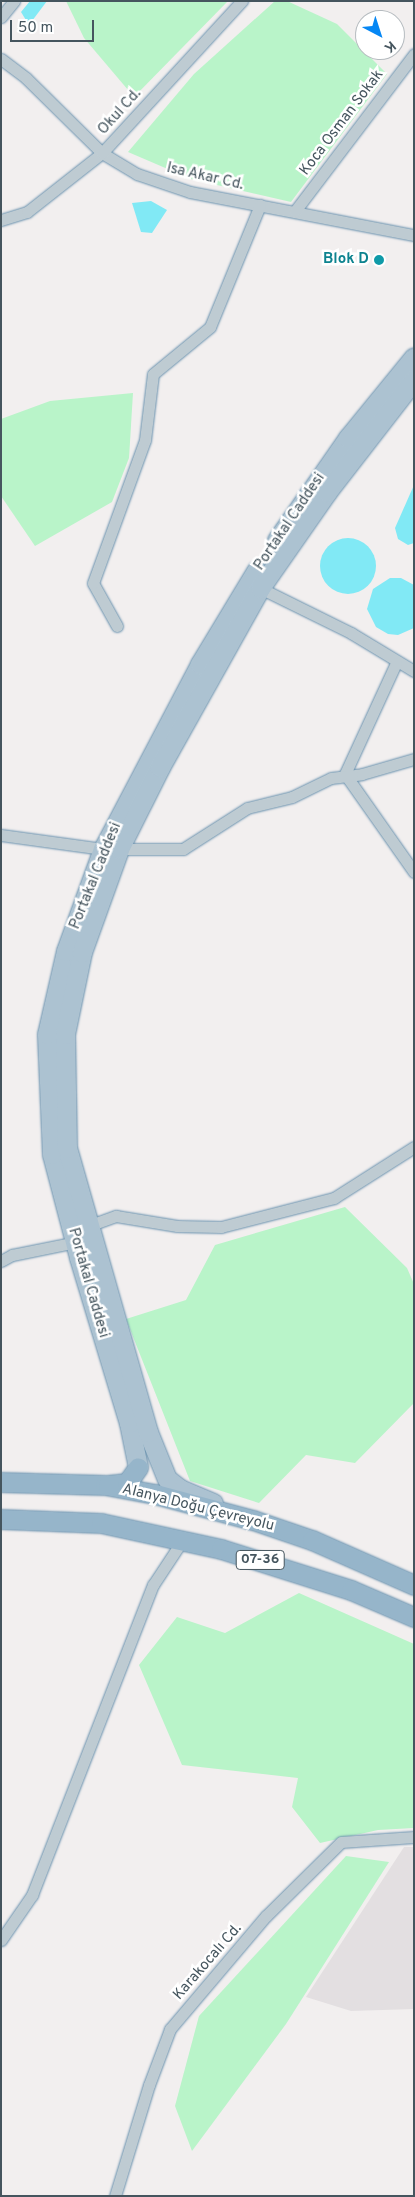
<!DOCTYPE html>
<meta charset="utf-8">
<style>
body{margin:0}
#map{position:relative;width:415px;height:2197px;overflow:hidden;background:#f2efef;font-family:Overpass,sans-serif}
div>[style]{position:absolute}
.education>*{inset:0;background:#e3dfe1}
.green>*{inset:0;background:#b9f4c9}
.water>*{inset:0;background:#81e9f5}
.round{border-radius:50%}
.roads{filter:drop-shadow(0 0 1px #6c93af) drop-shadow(0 0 1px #6c93af)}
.minor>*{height:11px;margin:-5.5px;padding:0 5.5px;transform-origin:5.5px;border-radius:5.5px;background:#becbd2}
.primary>*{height:19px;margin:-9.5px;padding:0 9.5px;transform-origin:9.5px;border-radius:9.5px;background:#acc2d1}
.trunk>*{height:19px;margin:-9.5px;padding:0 9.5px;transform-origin:9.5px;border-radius:9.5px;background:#96b5ca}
.dots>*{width:14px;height:14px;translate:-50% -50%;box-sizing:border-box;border:2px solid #fff;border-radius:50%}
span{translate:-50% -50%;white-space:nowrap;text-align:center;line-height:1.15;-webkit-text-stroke:5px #fff;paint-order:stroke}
.shield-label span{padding:1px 4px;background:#fff;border:1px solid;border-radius:4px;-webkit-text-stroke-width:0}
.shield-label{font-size:14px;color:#45555e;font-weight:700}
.street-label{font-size:15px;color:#45555e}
.culture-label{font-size:15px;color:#0d838f;font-weight:700}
.right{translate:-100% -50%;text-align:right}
.frame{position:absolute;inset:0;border:2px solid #45555e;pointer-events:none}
.north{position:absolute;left:355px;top:10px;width:50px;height:50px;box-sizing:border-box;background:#fff;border:1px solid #b5bbbf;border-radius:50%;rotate:140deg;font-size:14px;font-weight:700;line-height:20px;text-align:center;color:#45555e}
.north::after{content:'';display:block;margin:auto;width:18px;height:22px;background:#0687f4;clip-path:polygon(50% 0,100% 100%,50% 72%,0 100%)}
.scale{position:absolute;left:10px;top:20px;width:84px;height:22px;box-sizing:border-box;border:2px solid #45555e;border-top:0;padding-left:6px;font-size:15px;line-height:18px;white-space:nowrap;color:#45555e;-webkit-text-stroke:4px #fff;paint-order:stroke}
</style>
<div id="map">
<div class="education">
<div style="clip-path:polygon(404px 1847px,414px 1847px,414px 2009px,351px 2011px,306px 1997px)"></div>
</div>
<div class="green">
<div style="clip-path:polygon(66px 1px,228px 1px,134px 97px,84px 38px)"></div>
<div style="clip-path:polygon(275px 1px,287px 1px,337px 24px,387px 74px,291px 202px,191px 179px,128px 152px,194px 74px)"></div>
<div style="clip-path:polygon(133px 393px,129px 458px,112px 502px,35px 546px,1px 496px,1px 419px,50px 401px)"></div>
<div style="clip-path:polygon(345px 1207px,407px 1268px,414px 1284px,414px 1403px,355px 1463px,306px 1455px,259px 1503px,190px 1481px,126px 1319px,186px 1300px,215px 1245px)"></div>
<div style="clip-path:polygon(299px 1593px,414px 1644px,414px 1828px,378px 1830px,320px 1843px,292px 1807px,298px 1778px,182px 1765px,139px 1665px,177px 1617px,225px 1633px)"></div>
<div style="clip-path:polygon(346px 1856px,389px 1862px,286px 2024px,192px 2151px,175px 2106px,199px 2016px)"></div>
</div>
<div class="water">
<div style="clip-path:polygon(30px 1px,47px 1px,29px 25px,21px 12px)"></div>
<div style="clip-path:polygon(151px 201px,167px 210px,152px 233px,141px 232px,132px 203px)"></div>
<div style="clip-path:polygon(414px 485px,414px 543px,408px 545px,398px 539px,395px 528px)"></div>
<div class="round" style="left:320px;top:538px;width:56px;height:56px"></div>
<div style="clip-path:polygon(390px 578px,401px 578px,414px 585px,414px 628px,398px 635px,388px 634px,376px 627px,367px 609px,373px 589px)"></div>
</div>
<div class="roads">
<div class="minor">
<div style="left:1px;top:17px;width:21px;rotate:-51deg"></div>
<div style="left:1px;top:59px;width:31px;rotate:37deg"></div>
<div style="left:26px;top:78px;width:107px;rotate:44.6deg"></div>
<div style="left:102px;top:153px;width:41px;rotate:31deg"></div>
<div style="left:137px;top:174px;width:56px;rotate:18.8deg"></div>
<div style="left:190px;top:192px;width:228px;rotate:10.9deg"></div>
<div style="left:295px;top:211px;width:197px;rotate:-52.8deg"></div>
<div style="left:1px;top:220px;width:27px;rotate:-17deg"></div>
<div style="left:27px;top:212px;width:95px;rotate:-38.2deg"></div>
<div style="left:102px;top:153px;width:207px;rotate:-47.4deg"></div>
<div style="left:260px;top:588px;width:102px;rotate:26.3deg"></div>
<div style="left:351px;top:633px;width:74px;rotate:31.1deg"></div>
<div style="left:117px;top:626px;width:49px;rotate:-119.2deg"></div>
<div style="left:93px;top:583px;width:152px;rotate:-70deg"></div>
<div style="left:145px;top:440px;width:66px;rotate:-83.1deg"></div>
<div style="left:153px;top:374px;width:74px;rotate:-39.5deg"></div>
<div style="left:210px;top:327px;width:132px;rotate:-67.7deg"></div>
<div style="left:396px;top:663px;width:122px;rotate:114.7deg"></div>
<div style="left:345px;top:774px;width:120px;rotate:54.9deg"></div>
<div style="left:1px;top:835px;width:103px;rotate:7.8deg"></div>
<div style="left:119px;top:849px;width:64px"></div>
<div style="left:183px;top:849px;width:76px;rotate:-32.6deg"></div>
<div style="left:247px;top:808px;width:46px;rotate:-13.7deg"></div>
<div style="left:292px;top:797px;width:43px;rotate:-26deg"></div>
<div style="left:331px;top:778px;width:31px;rotate:-7deg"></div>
<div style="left:362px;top:774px;width:54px;rotate:-16.1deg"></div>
<div style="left:1px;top:1261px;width:13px;rotate:-29deg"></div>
<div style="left:12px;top:1255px;width:65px;rotate:-11.5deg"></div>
<div style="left:76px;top:1242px;width:20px;rotate:-53deg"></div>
<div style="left:88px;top:1226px;width:30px;rotate:-20deg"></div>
<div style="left:116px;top:1216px;width:62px;rotate:9.3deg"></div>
<div style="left:177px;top:1226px;width:44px;rotate:1.3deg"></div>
<div style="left:221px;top:1227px;width:117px;rotate:-14.4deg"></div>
<div style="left:334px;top:1198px;width:95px;rotate:-32.5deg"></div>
<div style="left:1px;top:1940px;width:55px;rotate:-55.4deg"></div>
<div style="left:32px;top:1895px;width:333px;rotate:-68.7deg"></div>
<div style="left:153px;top:1585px;width:53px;rotate:-56.6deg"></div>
<div style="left:115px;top:2196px;width:116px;rotate:-73deg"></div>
<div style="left:149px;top:2085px;width:60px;rotate:-69.4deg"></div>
<div style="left:170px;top:2029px;width:148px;rotate:-49.7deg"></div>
<div style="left:266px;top:1916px;width:105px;rotate:-44.6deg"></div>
<div style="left:341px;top:1842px;width:73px;rotate:-3.9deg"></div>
</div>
<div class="primary">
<div style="left:277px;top:540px;width:124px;rotate:-55.2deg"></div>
<div style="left:348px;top:438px;width:104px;rotate:-50.8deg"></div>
<div style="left:138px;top:1467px;width:45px;rotate:-101.6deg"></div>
<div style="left:129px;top:1423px;width:173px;rotate:-106.8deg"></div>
<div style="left:79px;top:1257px;width:106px;rotate:-104.7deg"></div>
<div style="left:52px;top:1154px;width:120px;rotate:-92.4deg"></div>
<div style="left:47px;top:1034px;width:85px;rotate:-77.1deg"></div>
<div style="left:66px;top:951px;width:109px;rotate:-70.1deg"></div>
<div style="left:103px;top:849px;width:209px;rotate:-62.3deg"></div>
<div style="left:200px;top:664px;width:109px;rotate:-58.9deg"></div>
<div style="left:213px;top:1503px;width:36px;rotate:-157deg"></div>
<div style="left:180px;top:1489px;width:16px;rotate:-142deg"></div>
<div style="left:167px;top:1479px;width:51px;rotate:-112deg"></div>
<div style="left:148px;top:1432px;width:295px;rotate:-105.9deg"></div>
<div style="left:67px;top:1148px;width:114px;rotate:-91deg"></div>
<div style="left:65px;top:1034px;width:84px;rotate:-78.3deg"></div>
<div style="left:82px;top:952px;width:109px;rotate:-70.2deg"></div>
<div style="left:119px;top:849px;width:92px;rotate:-63.4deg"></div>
<div style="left:160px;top:767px;width:205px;rotate:-60.8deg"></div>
<div style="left:260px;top:588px;width:117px;rotate:-55.1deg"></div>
<div style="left:327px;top:492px;width:142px;rotate:-52.2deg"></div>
</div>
<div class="trunk">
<div style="left:1px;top:1482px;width:104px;rotate:1.7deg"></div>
<div style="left:105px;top:1485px;width:51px;rotate:10.2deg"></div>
<div style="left:155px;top:1494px;width:101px;rotate:14.9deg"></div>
<div style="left:253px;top:1520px;width:62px;rotate:18.7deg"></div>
<div style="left:312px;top:1540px;width:111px;rotate:23.8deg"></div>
<div style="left:108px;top:1485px;width:19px;rotate:-6deg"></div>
<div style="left:127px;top:1483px;width:19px;rotate:-55deg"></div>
<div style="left:1px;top:1519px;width:100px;rotate:2.3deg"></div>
<div style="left:101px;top:1523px;width:123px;rotate:12.2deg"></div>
<div style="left:221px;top:1549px;width:136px;rotate:17.5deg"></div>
<div style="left:351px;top:1590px;width:69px;rotate:23.2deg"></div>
</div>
</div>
<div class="dots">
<div style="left:379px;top:260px;background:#0f9aa8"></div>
</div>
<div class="shield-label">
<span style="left:260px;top:1560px">07-36</span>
</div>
<div class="street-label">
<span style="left:120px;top:112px;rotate:-48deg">Okul Cd.</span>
<span style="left:342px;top:123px;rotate:-53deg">Koca Osman Sokak</span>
<span style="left:205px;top:177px;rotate:13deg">Isa Akar Cd.</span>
<span style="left:290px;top:522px;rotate:-56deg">Portakal Caddesi</span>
<span style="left:96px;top:876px;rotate:-68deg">Portakal Caddesi</span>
<span style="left:88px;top:1283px;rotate:74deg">Portakal Caddesi</span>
<span style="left:198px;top:1508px;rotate:14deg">Alanya Doğu Çevreyolu</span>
<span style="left:208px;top:1962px;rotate:-49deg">Karakocalı Cd.</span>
</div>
<div class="culture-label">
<span class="right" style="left:369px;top:260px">Blok D</span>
</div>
<div class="frame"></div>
<div class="north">K</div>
<div class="scale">50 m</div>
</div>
